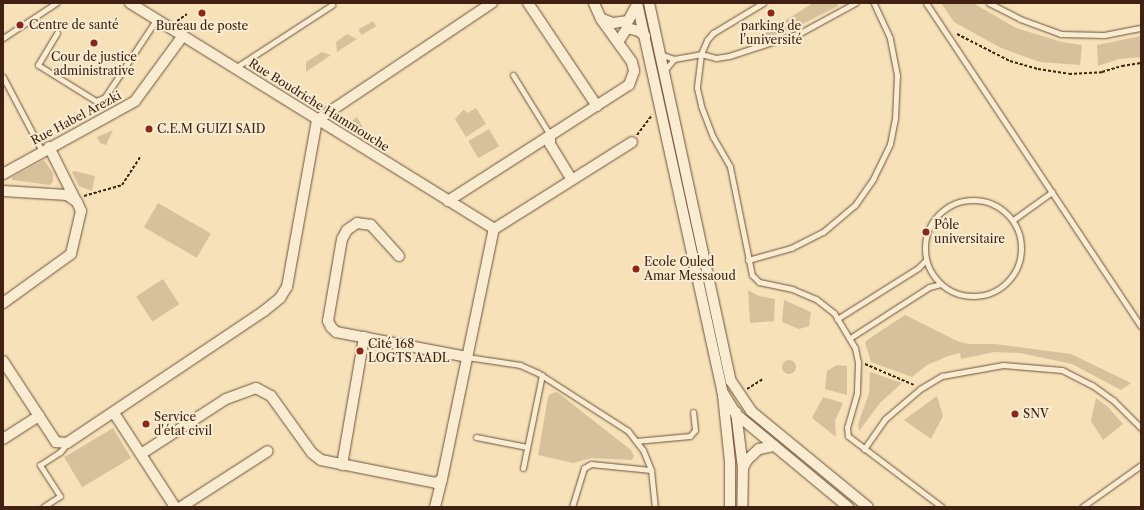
<!DOCTYPE html>
<meta charset="utf-8">
<style>
body{margin:0}
#map{position:relative;width:1144px;height:510px;overflow:hidden;background:#f6e1b8;font-family:"Libre Caslon Text",serif}
div>[style]{position:absolute}
.green>*{inset:0;background:#d7c09c;transform-origin:0 0}
.round{border-radius:50%}
.path>*{height:2px;margin-top:-1px;transform-origin:0;background:repeating-linear-gradient(90deg,#412113 0 3px,transparent 0 5px)}
.roads{filter:drop-shadow(0 0 1px #6e513c) drop-shadow(0 0 1px #6e513c)}
.lane>*{height:5px;margin:-2.5px;padding:0 2.5px;transform-origin:2.5px;border-radius:2.5px;background:#f9ecd1}
.lane>.ring{margin:-2.5px;padding:0;box-sizing:content-box;background:none;border:5px solid #f9ecd1;border-radius:50%}
.street>*{height:10px;margin:-5px;padding:0 5px;transform-origin:5px;border-radius:5px;background:#f9ecd1}
.dots>*{width:11px;height:11px;translate:-50% -50%;box-sizing:border-box;border:2px solid #f9ecd1;border-radius:50%}
span{translate:-50% -50%;white-space:nowrap;text-align:center;line-height:1.15;-webkit-text-stroke:4px #f9ecd1;paint-order:stroke}
.poi-label{font-size:12px;color:#412113}
.left{translate:0 -50%;text-align:left}
.street-label{font-size:12px;color:#412113}
.frame{position:absolute;inset:0;border:4px solid #412113;pointer-events:none}
</style>
<div id="map">
<div class="green">
<div style="clip-path:polygon(813px 3px,837px 3px,838px 6px,793px 29px,748px 44px)"></div>
<div style="clip-path:polygon(941px 3px,973px 3px,1016px 28px,1062px 42px,1082px 45px,1080px 65px,1040px 62px,1001px 48px,954px 22px)"></div>
<div style="left:373px;top:21px;width:6px;height:17px;rotate:59deg"></div>
<div style="clip-path:polygon(347px 34px,357px 39px,337px 52px,336px 42px)"></div>
<div style="clip-path:polygon(1141px 36px,1141px 57px,1119px 59px,1098px 66px,1097px 45px)"></div>
<div style="clip-path:polygon(322px 52px,331px 55px,306px 72px,306px 62px)"></div>
<div style="clip-path:polygon(476px 108px,486px 124px,466px 137px,455px 119px,464px 109px,467px 113px)"></div>
<div style="clip-path:polygon(357px 117px,365px 131px,361px 134px,346px 125px)"></div>
<div style="left:489px;top:129px;width:20px;height:24px;rotate:60deg"></div>
<div style="clip-path:polygon(113px 130px,106px 145px,100px 143px,97px 137px)"></div>
<div style="clip-path:polygon(44px 160px,53px 173px,53px 182px,50px 185px,12px 180px,12px 177px)"></div>
<div style="clip-path:polygon(74px 171px,95px 176px,92px 191px,79px 186px,72px 172px)"></div>
<div style="left:158px;top:203px;width:61px;height:28px;rotate:30deg"></div>
<div style="left:163px;top:279px;width:30px;height:32px;rotate:57deg"></div>
<div style="clip-path:polygon(748px 290px,759px 296px,775px 299px,774px 321px,750px 323px)"></div>
<div style="clip-path:polygon(784px 300px,811px 312px,809px 326px,799px 329px,782px 322px)"></div>
<div style="clip-path:polygon(905px 315px,957px 341px,968px 344px,995px 344px,1071px 354px,1131px 383px,1121px 390px,1072px 364px,1020px 353px,994px 352px,961px 359px,960px 353px,948px 356px,927px 365px,912px 377px,871px 362px,865px 343px,867px 340px)"></div>
<div class="round" style="left:782px;top:360px;width:14px;height:14px"></div>
<div style="clip-path:polygon(837px 365px,847px 366px,847px 395px,825px 389px,827px 371px)"></div>
<div style="clip-path:polygon(870px 372px,902px 383px,880px 403px,859px 431px,858px 424px,869px 393px)"></div>
<div style="clip-path:polygon(557px 392px,631px 450px,634px 456px,632px 460px,592px 458px,573px 463px,538px 455px,548px 397px,550px 394px)"></div>
<div style="clip-path:polygon(937px 396px,943px 416px,931px 439px,904px 420px)"></div>
<div style="clip-path:polygon(823px 397px,843px 403px,835px 421px,836px 437px,812px 418px)"></div>
<div style="clip-path:polygon(1096px 398px,1108px 407px,1123px 424px,1103px 440px,1091px 421px)"></div>
<div style="left:113px;top:428px;width:35px;height:57px;rotate:59deg"></div>
</div>
<div class="path">
<div style="left:177px;top:21px;width:12px;rotate:-35deg"></div>
<div style="left:957px;top:34px;width:59px;rotate:27deg"></div>
<div style="left:1010px;top:61px;width:29px;rotate:16deg"></div>
<div style="left:1038px;top:69px;width:31px;rotate:9deg"></div>
<div style="left:1069px;top:74px;width:33px;rotate:-3deg"></div>
<div style="left:1102px;top:72px;width:21px;rotate:-17deg"></div>
<div style="left:1122px;top:66px;width:19px;rotate:-9deg"></div>
<div style="left:637px;top:135px;width:25px;rotate:-53deg"></div>
<div style="left:84px;top:196px;width:40px;rotate:-16deg"></div>
<div style="left:122px;top:185px;width:35px;rotate:-57deg"></div>
<div style="left:865px;top:364px;width:53px;rotate:23.2deg"></div>
<div style="left:747px;top:389px;width:19px;rotate:-32deg"></div>
</div>
<div class="roads">
<div class="lane">
<div style="left:763px;top:3px;width:58px;rotate:149deg"></div>
<div style="left:713px;top:33px;width:9px;rotate:131deg"></div>
<div style="left:707px;top:40px;width:15px;rotate:113deg"></div>
<div style="left:701px;top:54px;width:34px;rotate:97deg"></div>
<div style="left:697px;top:88px;width:18px;rotate:77deg"></div>
<div style="left:701px;top:106px;width:33px;rotate:69deg"></div>
<div style="left:713px;top:137px;width:34px;rotate:60deg"></div>
<div style="left:730px;top:167px;width:110px;rotate:78.5deg"></div>
<div style="left:752px;top:275px;width:10px;rotate:45deg"></div>
<div style="left:759px;top:282px;width:34px;rotate:12deg"></div>
<div style="left:792px;top:289px;width:26px;rotate:23deg"></div>
<div style="left:816px;top:299px;width:23px;rotate:38deg"></div>
<div style="left:834px;top:313px;width:41px;rotate:59deg"></div>
<div style="left:855px;top:348px;width:14px;rotate:78deg"></div>
<div style="left:858px;top:362px;width:31px;rotate:92deg"></div>
<div style="left:857px;top:393px;width:35px;rotate:106deg"></div>
<div style="left:847px;top:427px;width:9px;rotate:84deg"></div>
<div style="left:848px;top:436px;width:118px;rotate:37.1deg"></div>
<div style="left:926px;top:3px;width:388px;rotate:56.4deg"></div>
<div style="left:989px;top:3px;width:35px;rotate:27deg"></div>
<div style="left:1020px;top:19px;width:44px;rotate:20.1deg"></div>
<div style="left:1061px;top:34px;width:43px;rotate:1.3deg"></div>
<div style="left:1104px;top:35px;width:38px;rotate:-11deg"></div>
<div style="left:57px;top:33px;width:37px;rotate:121deg"></div>
<div style="left:38px;top:65px;width:68px;rotate:31.8deg"></div>
<div style="left:96px;top:101px;width:10px;rotate:-24deg"></div>
<div style="left:105px;top:97px;width:92px;rotate:-56.5deg"></div>
<div style="left:3px;top:38px;width:64px;rotate:-33.4deg"></div>
<div style="left:660px;top:54px;width:15px;rotate:20deg"></div>
<div style="left:674px;top:59px;width:27px;rotate:-10deg"></div>
<div style="left:701px;top:54px;width:16px;rotate:15deg"></div>
<div style="left:716px;top:58px;width:13px;rotate:-9deg"></div>
<div style="left:729px;top:56px;width:75px;rotate:-17.9deg"></div>
<div style="left:800px;top:33px;width:63px;rotate:-28.6deg"></div>
<div style="left:235px;top:68px;width:116px;rotate:-33deg"></div>
<div style="left:664px;top:71px;width:16px;rotate:-50deg"></div>
<div style="left:513px;top:75px;width:70px;rotate:58.3deg"></div>
<div style="left:3px;top:77px;width:84px;rotate:62.2deg"></div>
<div class="ring" style="left:925px;top:200px;width:91px;height:91px"></div>
<div style="left:1013px;top:220px;width:48px;rotate:-35.7deg"></div>
<div style="left:748px;top:260px;width:45px;rotate:-15.6deg"></div>
<div style="left:791px;top:248px;width:36px;rotate:-27deg"></div>
<div style="left:823px;top:232px;width:42px;rotate:-40.2deg"></div>
<div style="left:855px;top:205px;width:32px;rotate:-55deg"></div>
<div style="left:873px;top:179px;width:39px;rotate:-64deg"></div>
<div style="left:890px;top:144px;width:25px;rotate:-79deg"></div>
<div style="left:895px;top:119px;width:44px;rotate:-87.4deg"></div>
<div style="left:897px;top:75px;width:38px;rotate:-101deg"></div>
<div style="left:890px;top:38px;width:38px;rotate:-115deg"></div>
<div style="left:837px;top:319px;width:96px;rotate:-32.2deg"></div>
<div style="left:918px;top:268px;width:11px;rotate:-45deg"></div>
<div style="left:850px;top:338px;width:94px;rotate:-32.8deg"></div>
<div style="left:929px;top:287px;width:12px;rotate:-14deg"></div>
<div style="left:467px;top:357px;width:54px;rotate:8.6deg"></div>
<div style="left:520px;top:365px;width:20px;rotate:24deg"></div>
<div style="left:538px;top:373px;width:107px;rotate:32.8deg"></div>
<div style="left:628px;top:431px;width:24px;rotate:52deg"></div>
<div style="left:643px;top:450px;width:22px;rotate:68deg"></div>
<div style="left:651px;top:470px;width:37px;rotate:84deg"></div>
<div style="left:476px;top:437px;width:52px;rotate:11.1deg"></div>
<div style="left:636px;top:441px;width:54px;rotate:-5.3deg"></div>
<div style="left:690px;top:436px;width:8px;rotate:-50deg"></div>
<div style="left:695px;top:430px;width:18px;rotate:-96deg"></div>
<div style="left:864px;top:449px;width:37px;rotate:-55deg"></div>
<div style="left:885px;top:419px;width:46px;rotate:-40.6deg"></div>
<div style="left:920px;top:389px;width:26px;rotate:-31deg"></div>
<div style="left:942px;top:376px;width:62px;rotate:-10.2deg"></div>
<div style="left:1003px;top:365px;width:59px;rotate:4.8deg"></div>
<div style="left:1062px;top:370px;width:34px;rotate:27deg"></div>
<div style="left:1092px;top:385px;width:26px;rotate:36deg"></div>
<div style="left:1113px;top:400px;width:40px;rotate:45deg"></div>
<div style="left:523px;top:468px;width:95px;rotate:-78.5deg"></div>
<div style="left:43px;top:507px;width:20px;rotate:-33deg"></div>
<div style="left:60px;top:496px;width:37px;rotate:-123deg"></div>
<div style="left:40px;top:465px;width:24px;rotate:-33deg"></div>
<div style="left:60px;top:452px;width:11px;rotate:-49deg"></div>
<div style="left:572px;top:507px;width:41px;rotate:-72.9deg"></div>
<div style="left:584px;top:468px;width:8px;rotate:-30deg"></div>
<div style="left:591px;top:464px;width:60px;rotate:5.7deg"></div>
<div style="left:1082px;top:507px;width:72px;rotate:-35.4deg"></div>
</div>
<div class="street">
<div style="left:130px;top:3px;width:428px;rotate:31.8deg"></div>
<div style="left:528px;top:3px;width:124px;rotate:56.2deg"></div>
<div style="left:637px;top:3px;width:397px;rotate:77.6deg"></div>
<div style="left:722px;top:391px;width:27px;rotate:59deg"></div>
<div style="left:736px;top:414px;width:146px;rotate:39.7deg"></div>
<div style="left:649px;top:3px;width:387px;rotate:77.8deg"></div>
<div style="left:731px;top:381px;width:36px;rotate:56deg"></div>
<div style="left:751px;top:411px;width:151px;rotate:39.4deg"></div>
<div style="left:602px;top:19px;width:12px;rotate:20deg"></div>
<div style="left:613px;top:23px;width:15px;rotate:-8deg"></div>
<div style="left:628px;top:21px;width:18px;rotate:-61deg"></div>
<div style="left:618px;top:42px;width:17px;rotate:-57deg"></div>
<div style="left:627px;top:28px;width:12px;rotate:14deg"></div>
<div style="left:639px;top:31px;width:8px;rotate:40deg"></div>
<div style="left:550px;top:135px;width:9px;rotate:90deg"></div>
<div style="left:550px;top:144px;width:42px;rotate:58.6deg"></div>
<div style="left:49px;top:147px;width:60px;rotate:63.4deg"></div>
<div style="left:3px;top:174px;width:151px;rotate:-28.9deg"></div>
<div style="left:135px;top:101px;width:79px;rotate:-53.7deg"></div>
<div style="left:3px;top:191px;width:64px;rotate:3.6deg"></div>
<div style="left:67px;top:195px;width:12px;rotate:35deg"></div>
<div style="left:77px;top:202px;width:10px;rotate:66deg"></div>
<div style="left:81px;top:211px;width:44px;rotate:103.1deg"></div>
<div style="left:71px;top:254px;width:84px;rotate:144.2deg"></div>
<div style="left:448px;top:201px;width:215px;rotate:-32.7deg"></div>
<div style="left:629px;top:85px;width:15px;rotate:-70deg"></div>
<div style="left:634px;top:71px;width:9px;rotate:-103deg"></div>
<div style="left:632px;top:62px;width:53px;rotate:-125.8deg"></div>
<div style="left:601px;top:19px;width:17px;rotate:-114deg"></div>
<div style="left:399px;top:256px;width:42px;rotate:-132.1deg"></div>
<div style="left:371px;top:225px;width:14px;rotate:-172deg"></div>
<div style="left:357px;top:223px;width:12px;rotate:145deg"></div>
<div style="left:347px;top:230px;width:10px;rotate:119deg"></div>
<div style="left:342px;top:239px;width:83px;rotate:99.7deg"></div>
<div style="left:328px;top:321px;width:7px;rotate:63deg"></div>
<div style="left:331px;top:327px;width:7px;rotate:45deg"></div>
<div style="left:336px;top:332px;width:133px;rotate:10.8deg"></div>
<div style="left:3px;top:361px;width:97px;rotate:56.8deg"></div>
<div style="left:56px;top:442px;width:11px;rotate:5deg"></div>
<div style="left:67px;top:443px;width:237px;rotate:-33.8deg"></div>
<div style="left:264px;top:311px;width:21px;rotate:-39deg"></div>
<div style="left:280px;top:298px;width:13px;rotate:-58deg"></div>
<div style="left:287px;top:287px;width:170px;rotate:-79.8deg"></div>
<div style="left:317px;top:120px;width:211px;rotate:-33.8deg"></div>
<div style="left:723px;top:395px;width:67px;rotate:84deg"></div>
<div style="left:730px;top:462px;width:45px;rotate:90deg"></div>
<div style="left:736px;top:412px;width:56px;rotate:82.9deg"></div>
<div style="left:743px;top:468px;width:39px;rotate:91deg"></div>
<div style="left:114px;top:413px;width:112px;rotate:57deg"></div>
<div style="left:3px;top:439px;width:43px;rotate:-32.6deg"></div>
<div style="left:141px;top:454px;width:101px;rotate:-32.9deg"></div>
<div style="left:226px;top:399px;width:32px;rotate:-20deg"></div>
<div style="left:256px;top:388px;width:17px;rotate:28deg"></div>
<div style="left:271px;top:396px;width:70px;rotate:54.3deg"></div>
<div style="left:312px;top:453px;width:11px;rotate:38deg"></div>
<div style="left:321px;top:460px;width:117px;rotate:11.3deg"></div>
<div style="left:436px;top:483px;width:7px;rotate:-34deg"></div>
<div style="left:442px;top:479px;width:255px;rotate:-78.3deg"></div>
<div style="left:494px;top:229px;width:163px;rotate:-32.2deg"></div>
<div style="left:342px;top:465px;width:130px;rotate:-80.2deg"></div>
<div style="left:743px;top:468px;width:9px;rotate:-63deg"></div>
<div style="left:747px;top:460px;width:16px;rotate:-43deg"></div>
<div style="left:759px;top:449px;width:16px;rotate:-11deg"></div>
<div style="left:181px;top:507px;width:103px;rotate:-32.8deg"></div>
<div style="left:435px;top:507px;width:29px;rotate:-76deg"></div>
</div>
</div>
<div class="dots">
<div style="left:202px;top:13px;background:#8f2418"></div>
<div style="left:771px;top:13px;background:#8f2418"></div>
<div style="left:20px;top:25px;background:#8f2418"></div>
<div style="left:94px;top:43px;background:#8f2418"></div>
<div style="left:149px;top:129px;background:#8f2418"></div>
<div style="left:926px;top:232px;background:#8f2418"></div>
<div style="left:636px;top:269px;background:#8f2418"></div>
<div style="left:360px;top:351px;background:#8f2418"></div>
<div style="left:1015px;top:414px;background:#8f2418"></div>
<div style="left:146px;top:424px;background:#8f2418"></div>
</div>
<div class="poi-label">
<span class="left" style="left:29px;top:25px">Centre de santé</span>
<span style="left:202px;top:26px">Bureau de poste</span>
<span style="left:771px;top:33px">parking de<br>l'université</span>
<span style="left:94px;top:64px">Cour de justice<br>administrative</span>
<span class="left" style="left:157px;top:129px">C.E.M GUIZI SAID</span>
<span class="left" style="left:934px;top:232px">Pôle<br>universitaire</span>
<span class="left" style="left:644px;top:269px">Ecole Ouled<br>Amar Messaoud</span>
<span class="left" style="left:368px;top:351px">Cité 168<br>LOGTS AADL</span>
<span class="left" style="left:1023px;top:414px">SNV</span>
<span class="left" style="left:154px;top:424px">Service<br>d'état civil</span>
</div>
<div class="street-label">
<span style="left:319px;top:105px;rotate:32deg">Rue Boudriche Hammouche</span>
<span style="left:76px;top:118px;rotate:-28deg">Rue Habel Arezki</span>
</div>
<div class="frame"></div>
</div>
